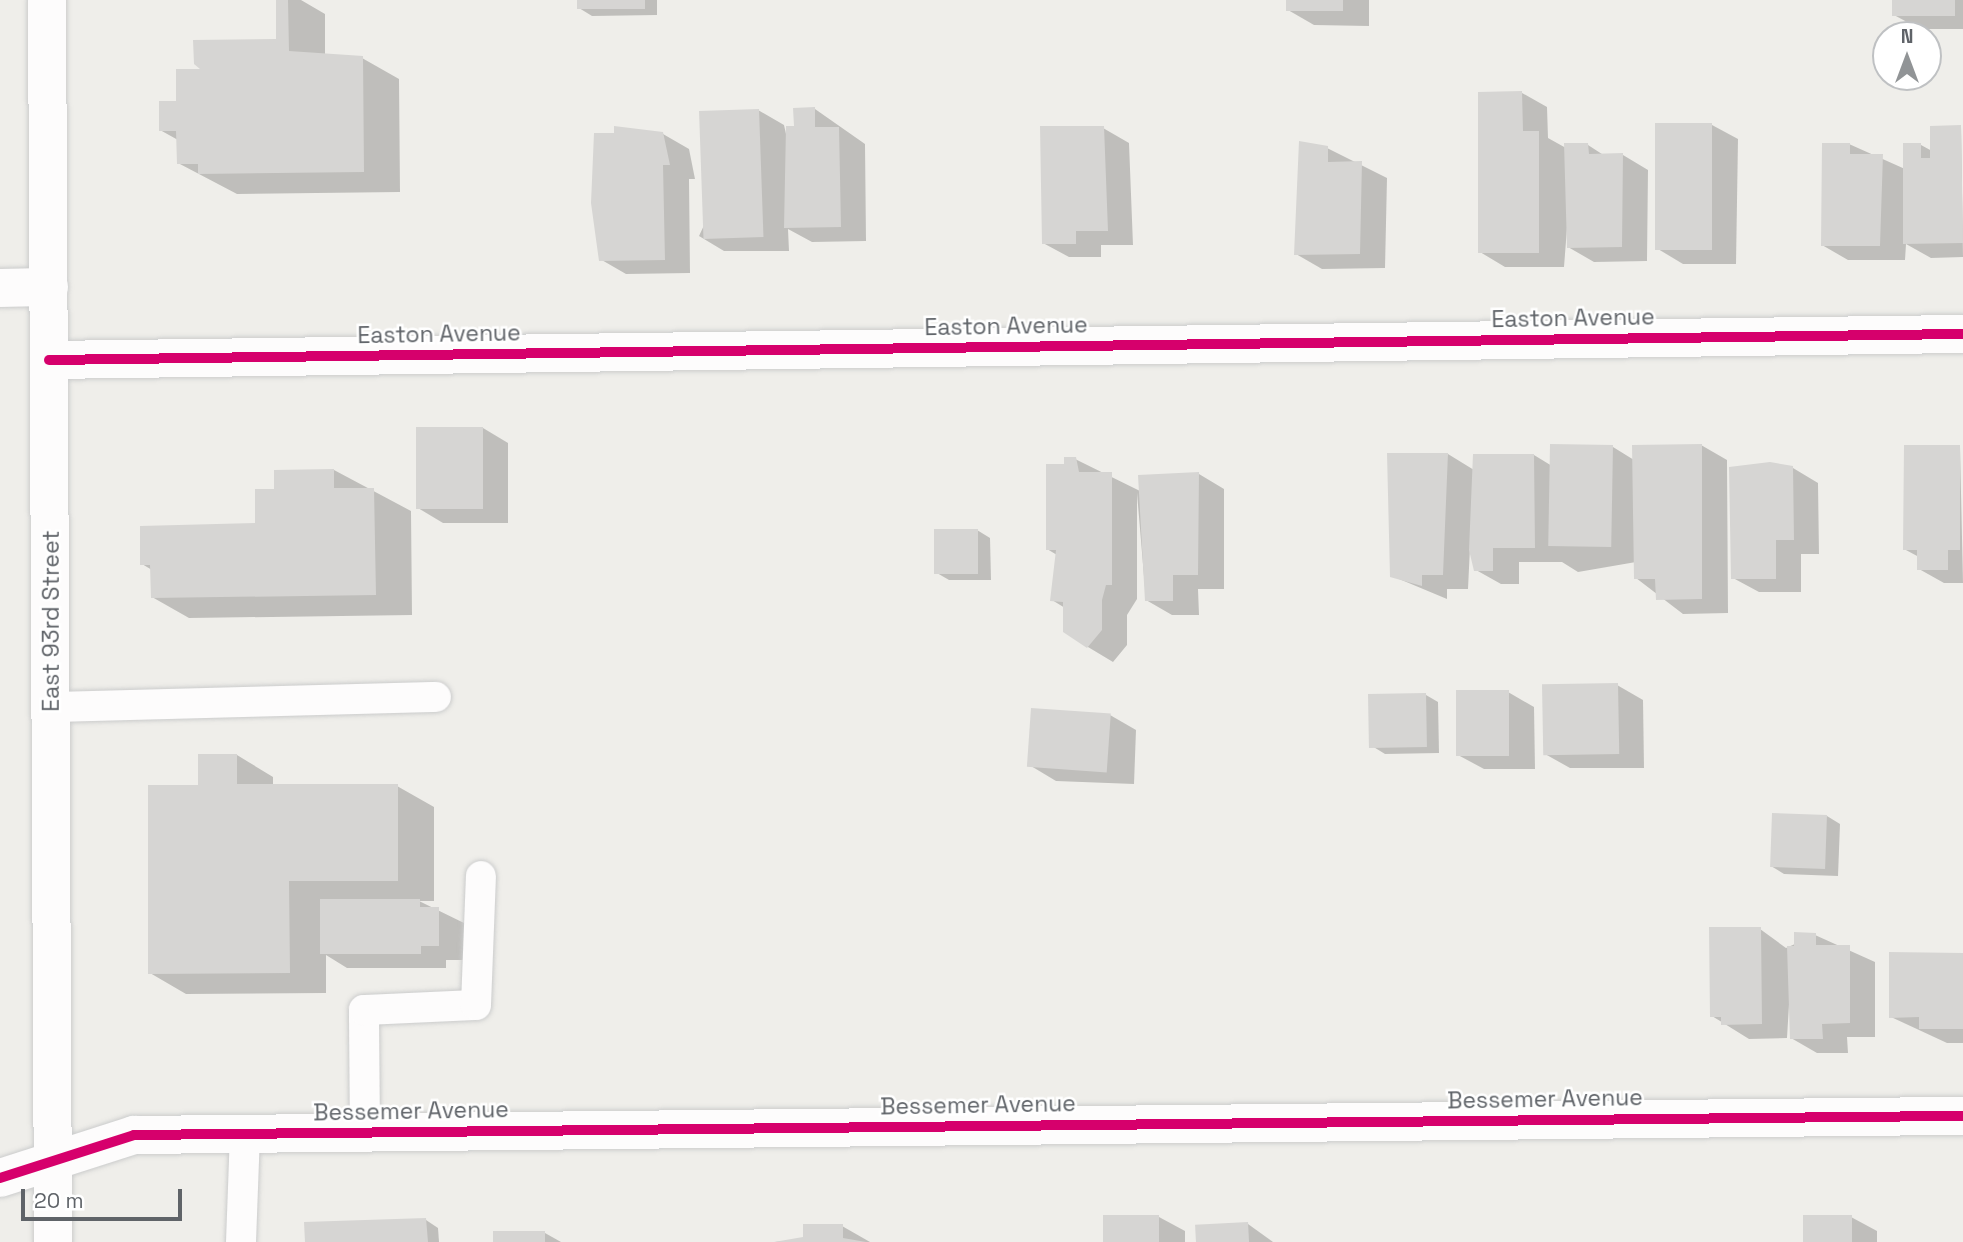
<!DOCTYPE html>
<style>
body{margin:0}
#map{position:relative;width:1963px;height:1242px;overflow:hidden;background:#efeeea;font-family:"Space Grotesk",sans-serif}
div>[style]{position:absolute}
.shadow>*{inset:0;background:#0003}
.building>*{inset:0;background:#d6d5d3;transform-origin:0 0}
.roads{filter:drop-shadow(0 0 2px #cbcccc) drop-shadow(0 0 2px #cbcccc)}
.lane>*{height:30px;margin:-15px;padding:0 15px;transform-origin:15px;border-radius:15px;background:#fdfcfc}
.street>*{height:38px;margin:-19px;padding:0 19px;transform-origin:19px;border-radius:19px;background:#fdfcfc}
.secondary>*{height:38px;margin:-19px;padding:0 19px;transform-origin:19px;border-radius:19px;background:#fdfcfc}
.cycleway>*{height:10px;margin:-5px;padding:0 5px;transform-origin:5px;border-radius:5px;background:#d6006c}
span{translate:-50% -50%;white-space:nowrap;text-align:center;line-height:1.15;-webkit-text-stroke:5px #fff;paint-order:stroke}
.street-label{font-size:23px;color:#5f6368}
.north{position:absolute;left:1872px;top:21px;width:70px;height:70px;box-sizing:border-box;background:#fff;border:2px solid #bfc1c3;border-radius:50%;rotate:0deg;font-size:19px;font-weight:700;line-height:28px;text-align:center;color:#5f6368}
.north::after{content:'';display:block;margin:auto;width:24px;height:32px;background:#919496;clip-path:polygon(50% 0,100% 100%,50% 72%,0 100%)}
.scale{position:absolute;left:21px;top:1189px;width:161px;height:32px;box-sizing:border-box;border:4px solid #5f6368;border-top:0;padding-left:9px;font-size:21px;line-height:24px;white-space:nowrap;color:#5f6368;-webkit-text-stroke:5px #fff;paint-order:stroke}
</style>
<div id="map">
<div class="shadow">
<div style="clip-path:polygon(277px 0,301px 0,325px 14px,325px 55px,362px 58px,399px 79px,400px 192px,237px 194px,178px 163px,178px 140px,160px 130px,205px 71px,278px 41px)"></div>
<div style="clip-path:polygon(579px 0,657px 0,657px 15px,592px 16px,579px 8px)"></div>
<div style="clip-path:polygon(1288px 0,1369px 0,1369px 26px,1314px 25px,1288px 10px)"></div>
<div style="clip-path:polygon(1894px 0,1963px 0,1963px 29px,1920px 29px,1894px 15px)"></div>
<div style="clip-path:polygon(1522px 93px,1547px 107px,1548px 138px,1566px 148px,1588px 145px,1605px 156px,1623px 155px,1648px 170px,1647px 261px,1594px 262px,1568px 247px,1568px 215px,1564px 267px,1505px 267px,1480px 252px)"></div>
<div style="clip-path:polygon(815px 109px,865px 144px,866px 241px,812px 242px,788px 229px,789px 251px,724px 251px,699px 236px,758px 110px,784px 125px,788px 143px)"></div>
<div style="clip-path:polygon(1712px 125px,1738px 139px,1736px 264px,1683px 264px,1658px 249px)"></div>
<div style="clip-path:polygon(1961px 126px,1963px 257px,1931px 258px,1906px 244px,1905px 260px,1848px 260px,1822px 245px,1849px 144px,1905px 169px,1921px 145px,1932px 151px)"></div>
<div style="clip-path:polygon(1103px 128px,1129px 143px,1133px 245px,1101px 245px,1101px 257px,1069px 257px,1043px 243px)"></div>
<div style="clip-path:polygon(663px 134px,689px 149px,695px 179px,689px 179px,690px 273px,626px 274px,600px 259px)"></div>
<div style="clip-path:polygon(1300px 143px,1327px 148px,1387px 178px,1385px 268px,1322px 269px,1296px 254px)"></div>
<div style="clip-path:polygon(483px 428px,508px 443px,508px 523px,443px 523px,418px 508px)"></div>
<div style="clip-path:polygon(1701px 445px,1727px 460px,1728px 613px,1683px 614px,1636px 578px,1636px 562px,1578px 572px,1562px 562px,1519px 562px,1519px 584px,1501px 584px,1476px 570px,1472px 506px,1468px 589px,1447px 589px,1447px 599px,1392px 576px,1448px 454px,1474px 470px,1534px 455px,1552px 466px,1613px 447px,1634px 460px)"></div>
<div style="clip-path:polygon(1960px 446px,1963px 583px,1944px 583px,1919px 569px,1919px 557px,1904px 549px)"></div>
<div style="clip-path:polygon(1075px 459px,1140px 491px,1199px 474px,1224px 489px,1224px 589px,1198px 589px,1199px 615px,1172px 615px,1146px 600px,1137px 493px,1137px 599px,1127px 615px,1127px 645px,1113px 662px,1088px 647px,1065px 608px,1052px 600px,1057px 555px,1047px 549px,1066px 466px)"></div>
<div style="clip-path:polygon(1793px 468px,1818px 483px,1819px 554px,1801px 554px,1801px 592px,1759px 592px,1733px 578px)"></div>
<div style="clip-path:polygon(334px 470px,411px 511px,412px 615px,189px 618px,152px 597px,152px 570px,142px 564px,257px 525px,276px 491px)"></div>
<div style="clip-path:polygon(977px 530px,990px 538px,991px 580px,949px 580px,937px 573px)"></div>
<div style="clip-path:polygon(1617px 685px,1643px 700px,1644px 768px,1570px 768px,1545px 754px)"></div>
<div style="clip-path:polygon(1508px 692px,1534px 707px,1535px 769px,1484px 769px,1458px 755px)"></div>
<div style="clip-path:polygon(1426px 695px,1438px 702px,1439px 753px,1385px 754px,1372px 746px)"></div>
<div style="clip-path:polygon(1110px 715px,1136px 730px,1134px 784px,1056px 781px,1031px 766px)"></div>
<div style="clip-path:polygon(237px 755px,273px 777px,273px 786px,397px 786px,434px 807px,434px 901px,419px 901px,464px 923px,464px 960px,446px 960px,446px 968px,347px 968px,326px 955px,326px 993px,186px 994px,150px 973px,200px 787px)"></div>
<div style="clip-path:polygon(1827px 816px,1840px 824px,1838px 876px,1784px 874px,1771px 866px)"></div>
<div style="clip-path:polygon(1760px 929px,1786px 948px,1815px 935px,1875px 962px,1875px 1037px,1847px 1037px,1848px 1053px,1817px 1053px,1791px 1038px,1790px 988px,1787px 1038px,1749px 1039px,1712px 1016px)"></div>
<div style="clip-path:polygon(1963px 955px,1963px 1043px,1947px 1043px,1891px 1017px)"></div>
<div style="clip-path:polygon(1159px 1217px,1185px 1231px,1185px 1242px,1103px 1242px)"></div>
<div style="clip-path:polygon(1851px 1217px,1877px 1231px,1877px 1242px,1804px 1242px)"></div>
<div style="clip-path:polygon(426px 1220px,438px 1228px,439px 1242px,307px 1242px)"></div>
<div style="clip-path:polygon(1248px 1224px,1273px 1242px,1197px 1242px)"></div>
<div style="clip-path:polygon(842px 1226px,870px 1242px,775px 1242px,805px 1239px)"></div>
<div style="clip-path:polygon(545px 1233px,561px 1242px,494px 1242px)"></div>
</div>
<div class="building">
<div style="clip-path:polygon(276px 0,288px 0,289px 51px,363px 56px,364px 172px,198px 174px,198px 164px,177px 164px,176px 131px,159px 131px,159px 101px,176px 101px,176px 69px,200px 69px,194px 64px,193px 40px,276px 39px)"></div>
<div style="left:577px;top:0;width:68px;height:9px"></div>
<div style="left:1286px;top:0;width:57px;height:11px"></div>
<div style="left:1892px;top:0;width:63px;height:16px"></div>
<div style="clip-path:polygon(1522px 91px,1523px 131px,1539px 131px,1539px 253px,1478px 253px,1478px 92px)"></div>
<div style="clip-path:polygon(815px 107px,815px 127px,839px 127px,841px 227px,784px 228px,786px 126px,794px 126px,793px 108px)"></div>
<div style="left:759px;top:109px;width:128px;height:60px;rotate:88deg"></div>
<div style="left:1712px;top:123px;width:127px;height:57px;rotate:90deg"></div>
<div style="clip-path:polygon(1961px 125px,1963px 243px,1903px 244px,1903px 143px,1921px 143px,1921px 158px,1930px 158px,1930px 126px)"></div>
<div style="clip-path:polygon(614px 126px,663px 132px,670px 165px,663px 165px,665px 260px,599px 261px,591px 203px,594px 133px,614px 133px)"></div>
<div style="clip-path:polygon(1040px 126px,1104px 126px,1108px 231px,1076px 231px,1076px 244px,1042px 244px)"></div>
<div style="clip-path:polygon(1299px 141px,1328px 146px,1328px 162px,1362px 161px,1360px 254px,1294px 255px)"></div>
<div style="clip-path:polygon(1564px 143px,1588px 143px,1589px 154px,1623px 153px,1622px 247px,1567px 248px)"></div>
<div style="clip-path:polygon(1822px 143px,1850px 143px,1850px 154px,1883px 154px,1880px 246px,1821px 246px)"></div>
<div style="left:416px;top:427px;width:67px;height:82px"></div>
<div style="clip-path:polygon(1702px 444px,1702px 599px,1656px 600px,1655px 579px,1634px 579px,1632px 445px)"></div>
<div style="left:1613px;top:445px;width:102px;height:63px;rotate:91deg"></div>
<div style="clip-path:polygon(1904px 445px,1960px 445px,1960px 550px,1948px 550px,1948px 570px,1917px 570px,1917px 550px,1903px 550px)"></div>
<div style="clip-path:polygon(1387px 453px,1448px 453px,1443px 575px,1422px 575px,1422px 586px,1390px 577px)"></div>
<div style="clip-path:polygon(1473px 454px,1534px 454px,1535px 548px,1493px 548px,1493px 571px,1474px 571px,1469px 550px)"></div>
<div style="clip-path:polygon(1064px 457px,1076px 457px,1079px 472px,1112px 472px,1112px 585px,1106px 585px,1102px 600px,1102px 630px,1087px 648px,1063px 632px,1063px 602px,1050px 601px,1056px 550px,1046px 550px,1046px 464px,1064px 464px)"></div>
<div style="clip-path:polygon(1770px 462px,1793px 466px,1794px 540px,1776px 540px,1776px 579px,1731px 579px,1729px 467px)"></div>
<div style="clip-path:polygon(334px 469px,334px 488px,374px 488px,376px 595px,151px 598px,150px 565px,140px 565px,140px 526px,255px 523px,255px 489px,274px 489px,274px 470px)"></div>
<div style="clip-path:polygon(1199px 472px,1198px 575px,1173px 575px,1173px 601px,1145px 601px,1138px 475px)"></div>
<div style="left:934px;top:529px;width:44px;height:45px"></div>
<div style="left:1618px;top:683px;width:71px;height:76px;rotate:89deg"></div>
<div style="left:1456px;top:690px;width:53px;height:66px"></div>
<div style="left:1426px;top:693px;width:54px;height:58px;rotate:89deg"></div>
<div style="left:1031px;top:708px;width:80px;height:59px;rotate:4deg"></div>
<div style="clip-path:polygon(198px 754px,237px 754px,237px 784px,398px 784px,398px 881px,289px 881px,290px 973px,148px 974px,148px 785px,198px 785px)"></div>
<div style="left:1772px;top:813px;width:55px;height:54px;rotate:2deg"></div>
<div style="clip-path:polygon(320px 899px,420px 899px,420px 907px,439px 907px,439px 946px,421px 946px,421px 954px,320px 954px)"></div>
<div style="clip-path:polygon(1709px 927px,1761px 927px,1762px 1024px,1721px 1025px,1721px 1017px,1710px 1017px)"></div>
<div style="clip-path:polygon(1794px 932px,1816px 933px,1816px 945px,1850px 945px,1850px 1023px,1822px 1024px,1823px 1039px,1790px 1039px,1787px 946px,1794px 946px)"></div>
<div style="clip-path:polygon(1889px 952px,1963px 953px,1963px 1029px,1919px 1029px,1919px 1017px,1889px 1018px)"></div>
<div style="left:1103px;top:1215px;width:56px;height:27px"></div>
<div style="left:1852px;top:1215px;width:27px;height:49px;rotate:90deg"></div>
<div style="clip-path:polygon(426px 1218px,428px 1242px,305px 1242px,304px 1222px)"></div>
<div style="left:1248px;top:1222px;width:20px;height:53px;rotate:87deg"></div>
<div style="clip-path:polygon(803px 1224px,843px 1224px,843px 1238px,866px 1242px,774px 1242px,803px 1237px)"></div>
<div style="left:493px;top:1231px;width:52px;height:11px"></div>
</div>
<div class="roads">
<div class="lane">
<div style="left:51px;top:707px;width:385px;rotate:-1.5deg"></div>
<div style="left:365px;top:1133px;width:123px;rotate:-90.5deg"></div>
<div style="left:364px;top:1010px;width:112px;rotate:-2.6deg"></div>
<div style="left:476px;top:1005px;width:129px;rotate:-87.8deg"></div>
<div style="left:241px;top:1242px;width:108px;rotate:-87.9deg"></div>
</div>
<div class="street">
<div style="left:0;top:288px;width:49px;rotate:-1.2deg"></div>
<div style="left:49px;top:360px;width:1914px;rotate:-0.78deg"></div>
<div style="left:0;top:1178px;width:141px;rotate:-17.8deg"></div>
<div style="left:134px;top:1135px;width:1829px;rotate:-0.6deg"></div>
</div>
<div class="secondary">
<div style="left:47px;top:0;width:1242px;rotate:89.72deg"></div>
</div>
</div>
<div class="cycleway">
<div style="left:49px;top:360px;width:1914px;rotate:-0.78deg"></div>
<div style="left:0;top:1178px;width:141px;rotate:-17.8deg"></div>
<div style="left:134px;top:1135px;width:1829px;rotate:-0.6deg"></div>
</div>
<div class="street-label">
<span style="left:1573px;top:318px;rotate:-1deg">Easton Avenue</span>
<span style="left:1006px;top:326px;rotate:-1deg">Easton Avenue</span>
<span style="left:439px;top:334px;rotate:-1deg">Easton Avenue</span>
<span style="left:51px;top:621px;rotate:-90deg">East 93rd Street</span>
<span style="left:1545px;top:1099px;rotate:-1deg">Bessemer Avenue</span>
<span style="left:978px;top:1105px;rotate:-1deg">Bessemer Avenue</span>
<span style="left:411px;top:1111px;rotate:-1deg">Bessemer Avenue</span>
</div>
<div class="north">N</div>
<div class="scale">20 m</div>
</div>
